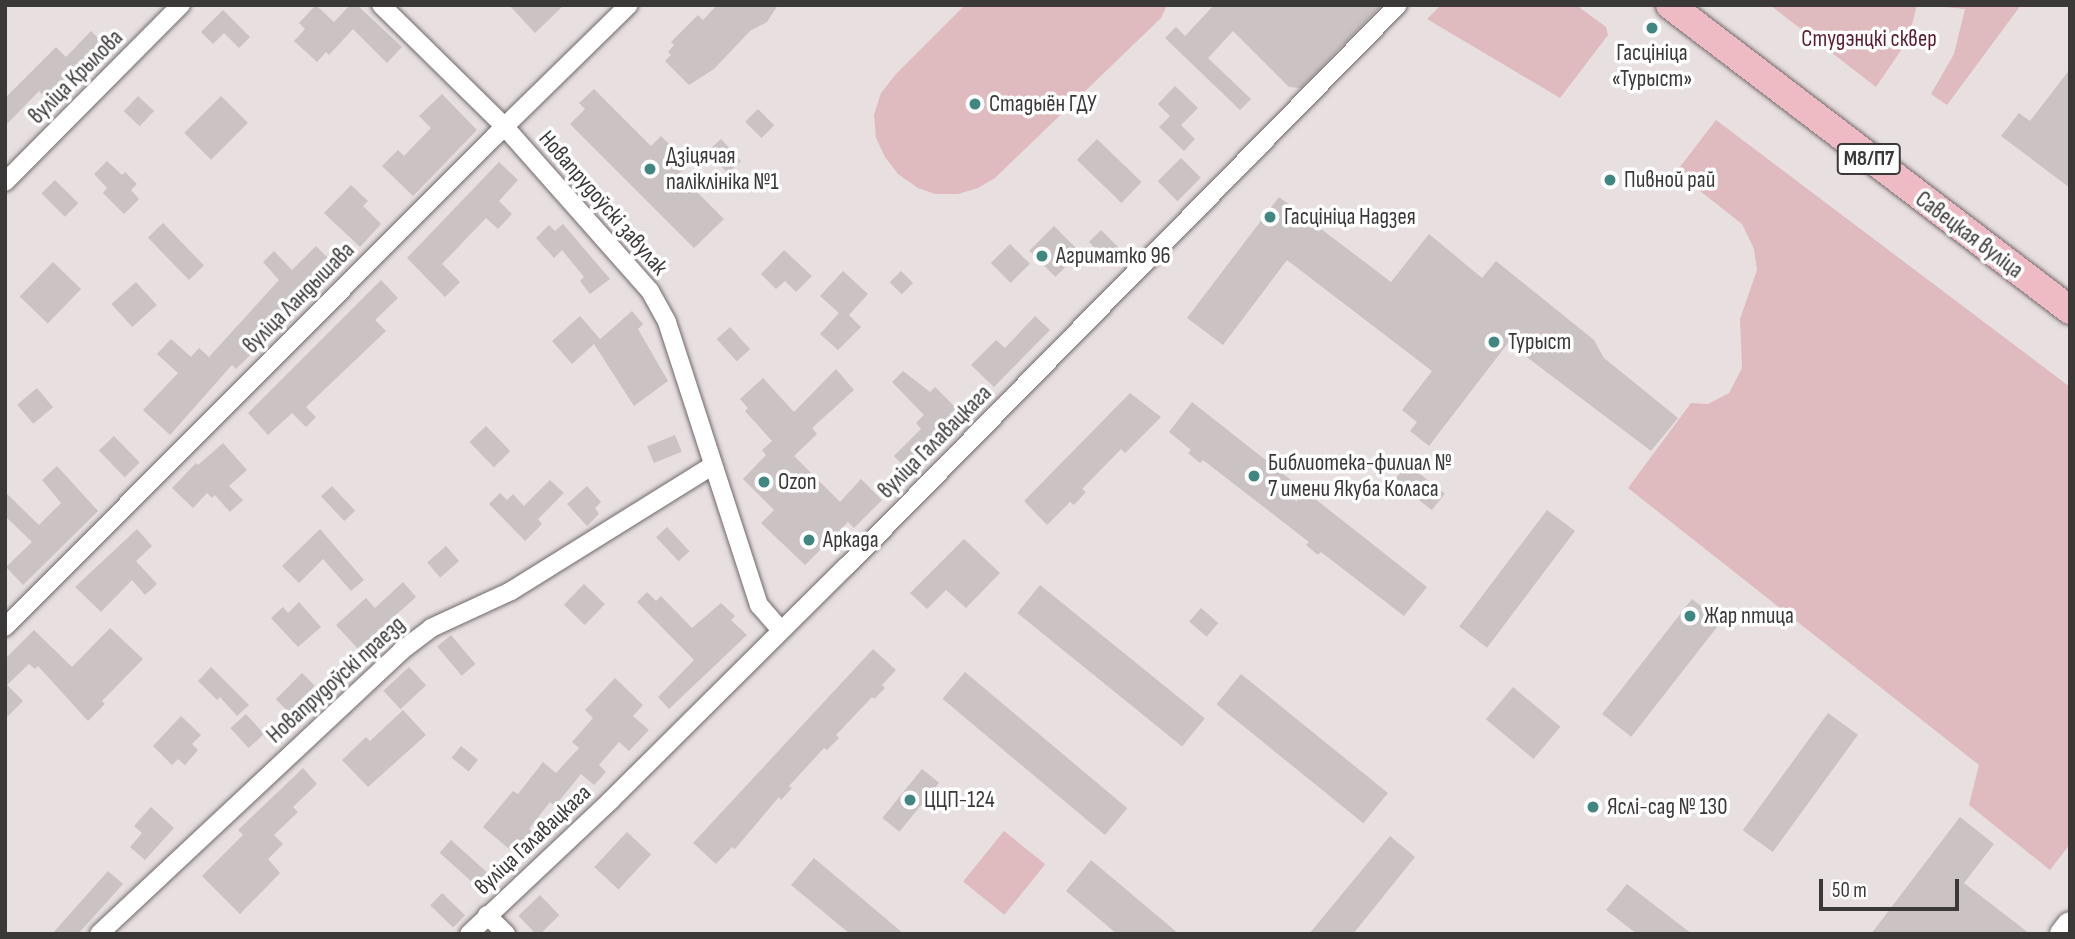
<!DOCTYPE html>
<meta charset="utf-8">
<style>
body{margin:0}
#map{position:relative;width:2075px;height:939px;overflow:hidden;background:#e8dfe0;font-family:"Sofia Sans Condensed",sans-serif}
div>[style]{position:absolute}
.green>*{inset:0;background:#dfbabf;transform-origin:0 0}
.building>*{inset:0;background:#cac2c3;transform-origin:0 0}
.roads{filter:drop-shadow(0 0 2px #70696a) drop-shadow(0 0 2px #70696a)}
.street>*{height:18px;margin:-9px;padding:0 9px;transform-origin:9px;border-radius:9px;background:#fff}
.secondary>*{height:26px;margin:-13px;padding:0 13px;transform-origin:13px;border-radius:13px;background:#fff}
.primary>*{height:28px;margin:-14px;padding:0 14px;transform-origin:14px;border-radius:14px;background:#eebbc4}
.dots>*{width:19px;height:19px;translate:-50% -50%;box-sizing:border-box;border:4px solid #fff;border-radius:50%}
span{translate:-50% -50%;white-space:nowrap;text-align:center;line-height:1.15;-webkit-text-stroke:7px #fff;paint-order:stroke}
.shield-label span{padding:2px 5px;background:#fff;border:2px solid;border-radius:5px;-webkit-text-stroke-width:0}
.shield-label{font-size:21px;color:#3b3838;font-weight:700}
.park-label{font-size:23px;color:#5c1c2c}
.poi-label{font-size:23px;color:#3b3838}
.left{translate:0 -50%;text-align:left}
.street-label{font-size:23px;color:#3b3838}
.frame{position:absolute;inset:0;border:7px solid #3b3838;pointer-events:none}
.scale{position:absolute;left:1819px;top:879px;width:140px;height:32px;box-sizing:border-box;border:4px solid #3b3838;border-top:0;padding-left:9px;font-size:21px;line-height:24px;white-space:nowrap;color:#3b3838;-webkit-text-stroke:5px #fff;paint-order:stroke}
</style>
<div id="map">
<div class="green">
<div style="clip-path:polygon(965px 5px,1167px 5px,1161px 18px,995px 178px,978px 188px,958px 194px,935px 194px,918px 188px,898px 174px,885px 157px,876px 138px,874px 115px,881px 93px,896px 74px)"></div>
<div style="clip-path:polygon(1441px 5px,1576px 5px,1606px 27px,1608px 35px,1560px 98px,1427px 19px)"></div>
<div style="clip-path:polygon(1770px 5px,1917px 5px,1908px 40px,1876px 87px)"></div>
<div style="clip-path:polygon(1927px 5px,2021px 5px,1947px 105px,1931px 94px,1954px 54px,1965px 9px)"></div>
<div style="clip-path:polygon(1716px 120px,2070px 387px,2070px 844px,2050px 870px,1969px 805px,1979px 765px,1628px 488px,1691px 403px,1708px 404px,1729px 393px,1742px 368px,1740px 319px,1757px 270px,1754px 249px,1742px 224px,1676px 172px)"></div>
<div style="left:1004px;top:831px;width:53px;height:65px;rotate:39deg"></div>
</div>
<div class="building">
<div style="clip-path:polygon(316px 5px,334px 22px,350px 5px,357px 5px,402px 47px,387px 63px,353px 29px,329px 55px,326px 52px,317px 62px,294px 41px,305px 29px,299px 23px)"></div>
<div style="clip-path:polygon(509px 5px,564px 5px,535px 33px)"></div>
<div style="clip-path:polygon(717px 5px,778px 5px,767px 22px,750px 31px,714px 69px,689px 85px,665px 61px,671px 55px,668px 52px,674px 45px,671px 42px,698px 15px,703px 20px)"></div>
<div style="clip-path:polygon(1214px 5px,1382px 5px,1301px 88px,1289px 87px,1233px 31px,1208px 58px,1251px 99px,1240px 110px,1165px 38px,1176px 27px,1185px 36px)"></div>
<div style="clip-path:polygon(223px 10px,250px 37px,239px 48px,224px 33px,213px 44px,201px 32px)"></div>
<div style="clip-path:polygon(91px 31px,107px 47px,56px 101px,48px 93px,44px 96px,39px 91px,5px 126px,5px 98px,56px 47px,66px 57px)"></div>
<div style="clip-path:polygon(2070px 69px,2070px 188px,2001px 136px,2019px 113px,2030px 121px)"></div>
<div style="clip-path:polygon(1175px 86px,1198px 108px,1181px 125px,1195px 139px,1184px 151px,1159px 127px,1170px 116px,1158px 104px)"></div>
<div style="clip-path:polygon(594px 89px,651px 146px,661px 136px,689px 164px,679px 174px,724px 219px,694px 248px,570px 124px,585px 109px,579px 103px)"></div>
<div style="clip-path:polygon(442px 94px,477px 130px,413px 196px,382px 166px,398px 150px,404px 156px,431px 128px,419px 116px)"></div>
<div style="left:138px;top:96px;width:22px;height:21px;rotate:43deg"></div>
<div style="left:221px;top:96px;width:38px;height:52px;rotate:45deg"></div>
<div style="left:758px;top:109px;width:23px;height:18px;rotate:45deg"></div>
<div style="left:721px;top:139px;width:30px;height:18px;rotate:48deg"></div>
<div style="left:1097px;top:139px;width:62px;height:29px;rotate:44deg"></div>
<div style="left:1181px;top:158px;width:28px;height:33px;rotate:45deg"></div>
<div style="clip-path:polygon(107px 161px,122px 175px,125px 172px,137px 184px,131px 190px,139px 199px,124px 214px,103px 193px,107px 188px,94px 174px)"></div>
<div style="clip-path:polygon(499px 162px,518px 180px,499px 201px,512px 214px,498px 229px,486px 218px,442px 264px,460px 282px,445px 297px,407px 258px)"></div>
<div style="left:55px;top:180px;width:33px;height:19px;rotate:45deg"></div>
<div style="clip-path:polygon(351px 185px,368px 201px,363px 206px,381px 224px,360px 247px,324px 213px)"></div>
<div style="clip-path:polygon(1279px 197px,1391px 282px,1429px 234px,1482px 278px,1496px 261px,1594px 340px,1604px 358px,1678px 418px,1651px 451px,1508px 343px,1429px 446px,1410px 431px,1417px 422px,1402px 410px,1432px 371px,1287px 260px,1223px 345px,1187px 318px)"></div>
<div style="left:163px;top:223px;width:59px;height:21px;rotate:46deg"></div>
<div style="clip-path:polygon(563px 224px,610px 279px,590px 294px,580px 281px,584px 277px,562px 250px,554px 258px,536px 238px,549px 225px,555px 231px)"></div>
<div style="left:1054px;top:226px;width:37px;height:35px;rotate:45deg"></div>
<div style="left:1101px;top:230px;width:35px;height:17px;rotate:45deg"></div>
<div style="left:1010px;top:244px;width:28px;height:27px;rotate:45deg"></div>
<div style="clip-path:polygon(316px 246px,338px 268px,236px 369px,232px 365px,170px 435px,143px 410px,178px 373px,157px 354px,171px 339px,191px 357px,199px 348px,209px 357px,279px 280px,263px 262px,274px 251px,292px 270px)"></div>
<div style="clip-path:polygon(784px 250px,812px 276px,796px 292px,785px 281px,776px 289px,761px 274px)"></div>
<div style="left:53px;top:262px;width:39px;height:48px;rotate:44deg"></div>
<div style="clip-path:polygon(843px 271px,868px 294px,849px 315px,861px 327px,838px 350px,820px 334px,839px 313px,820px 296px)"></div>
<div style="left:901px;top:271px;width:17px;height:16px;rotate:45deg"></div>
<div style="clip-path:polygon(381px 280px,398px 298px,375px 320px,386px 331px,306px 407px,316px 417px,306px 427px,292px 413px,268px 435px,248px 413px)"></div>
<div style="left:136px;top:282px;width:31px;height:33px;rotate:48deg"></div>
<div style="clip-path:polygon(632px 311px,643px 324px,638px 329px,668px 381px,634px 406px,594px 344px,572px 364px,552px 341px,580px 316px,600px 339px,597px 342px)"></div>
<div style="clip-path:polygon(1035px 316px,1050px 330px,994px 387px,971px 365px,996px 340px,1005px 348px)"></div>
<div style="left:730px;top:327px;width:30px;height:18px;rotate:48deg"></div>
<div style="clip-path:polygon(836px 369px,854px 390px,812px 428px,817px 434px,794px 456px,840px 502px,861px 479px,882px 500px,854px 528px,848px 522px,805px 565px,761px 523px,774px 510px,743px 479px,766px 455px,762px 450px,772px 441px,745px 411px,748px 408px,740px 399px,763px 378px,794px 412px)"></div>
<div style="clip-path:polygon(903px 371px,930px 392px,935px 387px,965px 417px,910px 472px,894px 456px,921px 429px,916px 423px,924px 415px,892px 382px)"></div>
<div style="left:37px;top:388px;width:25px;height:26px;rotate:50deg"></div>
<div style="clip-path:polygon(1130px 393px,1161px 417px,1125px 453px,1121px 449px,1082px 489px,1086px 492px,1074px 505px,1070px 502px,1047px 525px,1024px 501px)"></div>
<div style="clip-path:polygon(1192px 402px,1427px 587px,1404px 616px,1321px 552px,1318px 555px,1306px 545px,1309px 542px,1203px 460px,1200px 463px,1188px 453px,1191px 450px,1169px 432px)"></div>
<div style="left:486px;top:426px;width:35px;height:23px;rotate:46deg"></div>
<div style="left:675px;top:435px;width:18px;height:30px;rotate:68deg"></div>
<div style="left:114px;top:436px;width:37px;height:21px;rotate:46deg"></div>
<div style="clip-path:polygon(223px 443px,247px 470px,229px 486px,243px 500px,230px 512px,215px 495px,212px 498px,207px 493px,193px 508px,172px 488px,196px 463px,198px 465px)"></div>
<div style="left:1407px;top:464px;width:48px;height:21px;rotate:38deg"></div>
<div style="clip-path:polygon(57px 466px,98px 511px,23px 585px,6px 567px,32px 542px,5px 516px,5px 492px,39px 525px,61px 503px,42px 480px)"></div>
<div style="clip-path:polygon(550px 480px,564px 493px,538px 519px,542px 524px,525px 541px,489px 504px,500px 493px,507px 500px,513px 494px,524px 506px)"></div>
<div style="left:332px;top:486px;width:34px;height:15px;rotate:47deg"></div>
<div style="clip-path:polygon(587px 486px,601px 502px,595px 508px,599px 514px,587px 526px,567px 504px)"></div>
<div style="left:1547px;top:510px;width:35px;height:146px;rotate:37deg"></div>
<div style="left:667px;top:527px;width:33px;height:15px;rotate:47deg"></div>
<div style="clip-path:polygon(137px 529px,152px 546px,136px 561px,157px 584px,145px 595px,132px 580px,101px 612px,75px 587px)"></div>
<div style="clip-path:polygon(320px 529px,364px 580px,351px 591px,323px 559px,299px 583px,282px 566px)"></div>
<div style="clip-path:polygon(964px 539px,1000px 573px,966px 608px,946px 590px,927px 609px,910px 593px)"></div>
<div style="left:446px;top:546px;width:20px;height:25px;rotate:49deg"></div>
<div style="clip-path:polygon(403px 582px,416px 597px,358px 649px,336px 625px,366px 598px,375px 608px)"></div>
<div style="left:584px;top:584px;width:29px;height:29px;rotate:44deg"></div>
<div style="left:1040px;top:585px;width:212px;height:36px;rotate:39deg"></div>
<div style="clip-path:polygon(647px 592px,656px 601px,661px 596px,692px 628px,721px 603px,735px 616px,731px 620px,747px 635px,669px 709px,658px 697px,694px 660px,637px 602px)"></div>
<div style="left:1692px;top:599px;width:37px;height:146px;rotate:38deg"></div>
<div style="clip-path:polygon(299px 602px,321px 627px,298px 647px,271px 618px,283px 607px,288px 613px)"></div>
<div style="left:1201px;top:608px;width:23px;height:18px;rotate:41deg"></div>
<div style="clip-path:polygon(110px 628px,143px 659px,102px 701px,105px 704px,88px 721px,38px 666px,35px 669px,29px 664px,7px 685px,23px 701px,5px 719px,5px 659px,34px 630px,72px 667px)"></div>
<div style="left:451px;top:635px;width:38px;height:18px;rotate:50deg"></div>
<div style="clip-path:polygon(873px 649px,896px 670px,882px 685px,885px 688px,874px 699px,872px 697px,836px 735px,839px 738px,827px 750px,824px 748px,789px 786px,792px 788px,781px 800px,779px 797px,735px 849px,732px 847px,716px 864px,693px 843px)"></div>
<div style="clip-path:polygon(211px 667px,249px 705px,237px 716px,220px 697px,217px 700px,198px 681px)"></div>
<div style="left:409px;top:667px;width:25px;height:35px;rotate:47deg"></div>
<div style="left:965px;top:672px;width:212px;height:35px;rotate:40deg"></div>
<div style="left:302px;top:673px;width:18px;height:37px;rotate:45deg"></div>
<div style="left:1241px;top:674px;width:189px;height:39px;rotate:39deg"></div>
<div style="clip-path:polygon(615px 678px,643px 705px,633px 716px,649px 730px,629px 751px,619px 742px,599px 765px,606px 772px,594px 785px,581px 774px,555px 806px,550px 802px,529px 829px,540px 839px,522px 860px,483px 827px,513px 791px,518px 794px,543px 762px,556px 773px,579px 748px,572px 742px,593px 718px,585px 710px)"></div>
<div style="left:1513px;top:687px;width:62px;height:42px;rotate:40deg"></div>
<div style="clip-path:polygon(403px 710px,426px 735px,368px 787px,342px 760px,366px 737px,370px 741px)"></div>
<div style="left:1828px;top:713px;width:37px;height:145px;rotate:36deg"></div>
<div style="left:246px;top:714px;width:27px;height:21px;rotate:48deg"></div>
<div style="clip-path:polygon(181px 716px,201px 735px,192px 744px,198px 750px,185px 765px,178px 759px,172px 765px,153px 746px)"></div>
<div style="left:461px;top:746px;width:22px;height:15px;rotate:39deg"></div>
<div style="clip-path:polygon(303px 768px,317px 784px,293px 807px,298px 812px,274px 835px,283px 844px,268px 859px,280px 873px,240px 914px,202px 876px,243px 835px,238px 830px)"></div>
<div style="left:922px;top:769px;width:22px;height:63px;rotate:39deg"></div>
<div style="clip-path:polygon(151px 807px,174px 828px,145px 860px,130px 847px,142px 833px,134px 826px)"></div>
<div style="clip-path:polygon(1960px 817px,1994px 844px,1964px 883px,2030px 934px,1871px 934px)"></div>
<div style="left:627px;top:832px;width:33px;height:48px;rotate:43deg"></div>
<div style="clip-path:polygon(1390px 836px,1415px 857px,1353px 934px,1309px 934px)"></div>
<div style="left:451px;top:840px;width:64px;height:17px;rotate:42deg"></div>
<div style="clip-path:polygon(814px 858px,904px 934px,850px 934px,791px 885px)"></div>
<div style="clip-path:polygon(1091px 860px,1179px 934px,1117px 934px,1066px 891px)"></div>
<div style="clip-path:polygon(108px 871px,123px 884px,78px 934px,52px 934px)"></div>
<div style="clip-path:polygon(1627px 884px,1692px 934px,1637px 934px,1606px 910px)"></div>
<div style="left:442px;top:893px;width:32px;height:17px;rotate:44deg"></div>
<div style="left:540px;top:895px;width:28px;height:30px;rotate:46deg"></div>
</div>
<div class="roads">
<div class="street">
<div style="left:381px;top:5px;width:173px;rotate:44.5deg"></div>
<div style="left:504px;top:126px;width:220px;rotate:48.5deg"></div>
<div style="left:650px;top:291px;width:35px;rotate:61deg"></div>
<div style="left:667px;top:322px;width:298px;rotate:72deg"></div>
<div style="left:759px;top:605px;width:33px;rotate:49deg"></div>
<div style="left:5px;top:182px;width:250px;rotate:-45.2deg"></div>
<div style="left:5px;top:627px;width:694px;rotate:-45.06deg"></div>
<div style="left:495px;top:136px;width:187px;rotate:-44.4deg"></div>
<div style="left:487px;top:915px;width:27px;rotate:45deg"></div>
<div style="left:99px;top:934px;width:414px;rotate:-43.1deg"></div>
<div style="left:401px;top:651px;width:38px;rotate:-37deg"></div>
<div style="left:431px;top:628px;width:88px;rotate:-24.8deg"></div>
<div style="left:511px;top:591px;width:237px;rotate:-31.9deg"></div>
<div style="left:469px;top:934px;width:195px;rotate:-43.3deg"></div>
<div style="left:611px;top:800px;width:332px;rotate:-44.8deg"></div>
<div style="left:847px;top:566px;width:786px;rotate:-45.52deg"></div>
</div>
<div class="secondary">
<div style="left:2063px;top:934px;width:11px;rotate:-52deg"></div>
</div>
<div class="primary">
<div style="left:1670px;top:5px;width:503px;rotate:37.33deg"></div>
</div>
</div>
<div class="dots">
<div style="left:1652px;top:28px;background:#408782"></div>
<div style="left:975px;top:104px;background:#408782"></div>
<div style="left:650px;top:169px;background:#408782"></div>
<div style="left:1610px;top:180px;background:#408782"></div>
<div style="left:1270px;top:217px;background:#408782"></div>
<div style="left:1042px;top:256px;background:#408782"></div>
<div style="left:1494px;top:342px;background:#408782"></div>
<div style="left:1254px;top:476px;background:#408782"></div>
<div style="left:764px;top:482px;background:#408782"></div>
<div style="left:809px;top:540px;background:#408782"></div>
<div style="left:1690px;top:616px;background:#408782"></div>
<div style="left:910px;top:800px;background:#408782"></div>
<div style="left:1593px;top:807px;background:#408782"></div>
</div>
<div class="shield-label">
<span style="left:1869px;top:159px">М8/П7</span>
</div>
<div class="park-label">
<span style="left:1869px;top:39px">Студэнцкі сквер</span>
</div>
<div class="poi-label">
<span style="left:1652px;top:66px">Гасцініца<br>«Турыст»</span>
<span class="left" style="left:989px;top:104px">Стадыён ГДУ</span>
<span class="left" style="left:666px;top:169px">Дзіцячая<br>паліклініка №1</span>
<span class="left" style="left:1624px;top:180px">Пивной рай</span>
<span class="left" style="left:1284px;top:217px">Гасцініца Надзея</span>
<span class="left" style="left:1056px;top:256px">Агриматко 96</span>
<span class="left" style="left:1508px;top:342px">Турыст</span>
<span class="left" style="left:1268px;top:476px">Библиотека-филиал №<br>7 имени Якуба Коласа</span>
<span class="left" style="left:778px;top:482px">Ozon</span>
<span class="left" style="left:823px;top:540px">Аркада</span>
<span class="left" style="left:1704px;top:616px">Жар птица</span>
<span class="left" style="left:924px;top:800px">ЦЦП-124</span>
<span class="left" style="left:1607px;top:807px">Яслі-сад № 130</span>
</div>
<div class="street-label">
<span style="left:76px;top:77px;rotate:-45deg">вуліца Крылова</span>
<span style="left:603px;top:203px;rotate:49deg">Новапрудоўскі завулак</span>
<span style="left:1969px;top:235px;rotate:37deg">Савецкая вуліца</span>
<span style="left:299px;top:298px;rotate:-45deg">вуліца Ландышава</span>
<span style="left:935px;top:442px;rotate:-45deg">вуліца Галавацкага</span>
<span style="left:336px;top:680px;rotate:-42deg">Новапрудоўскі праезд</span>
<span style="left:533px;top:840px;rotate:-43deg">вуліца Галавацкага</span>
</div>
<div class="frame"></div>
<div class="scale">50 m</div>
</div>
